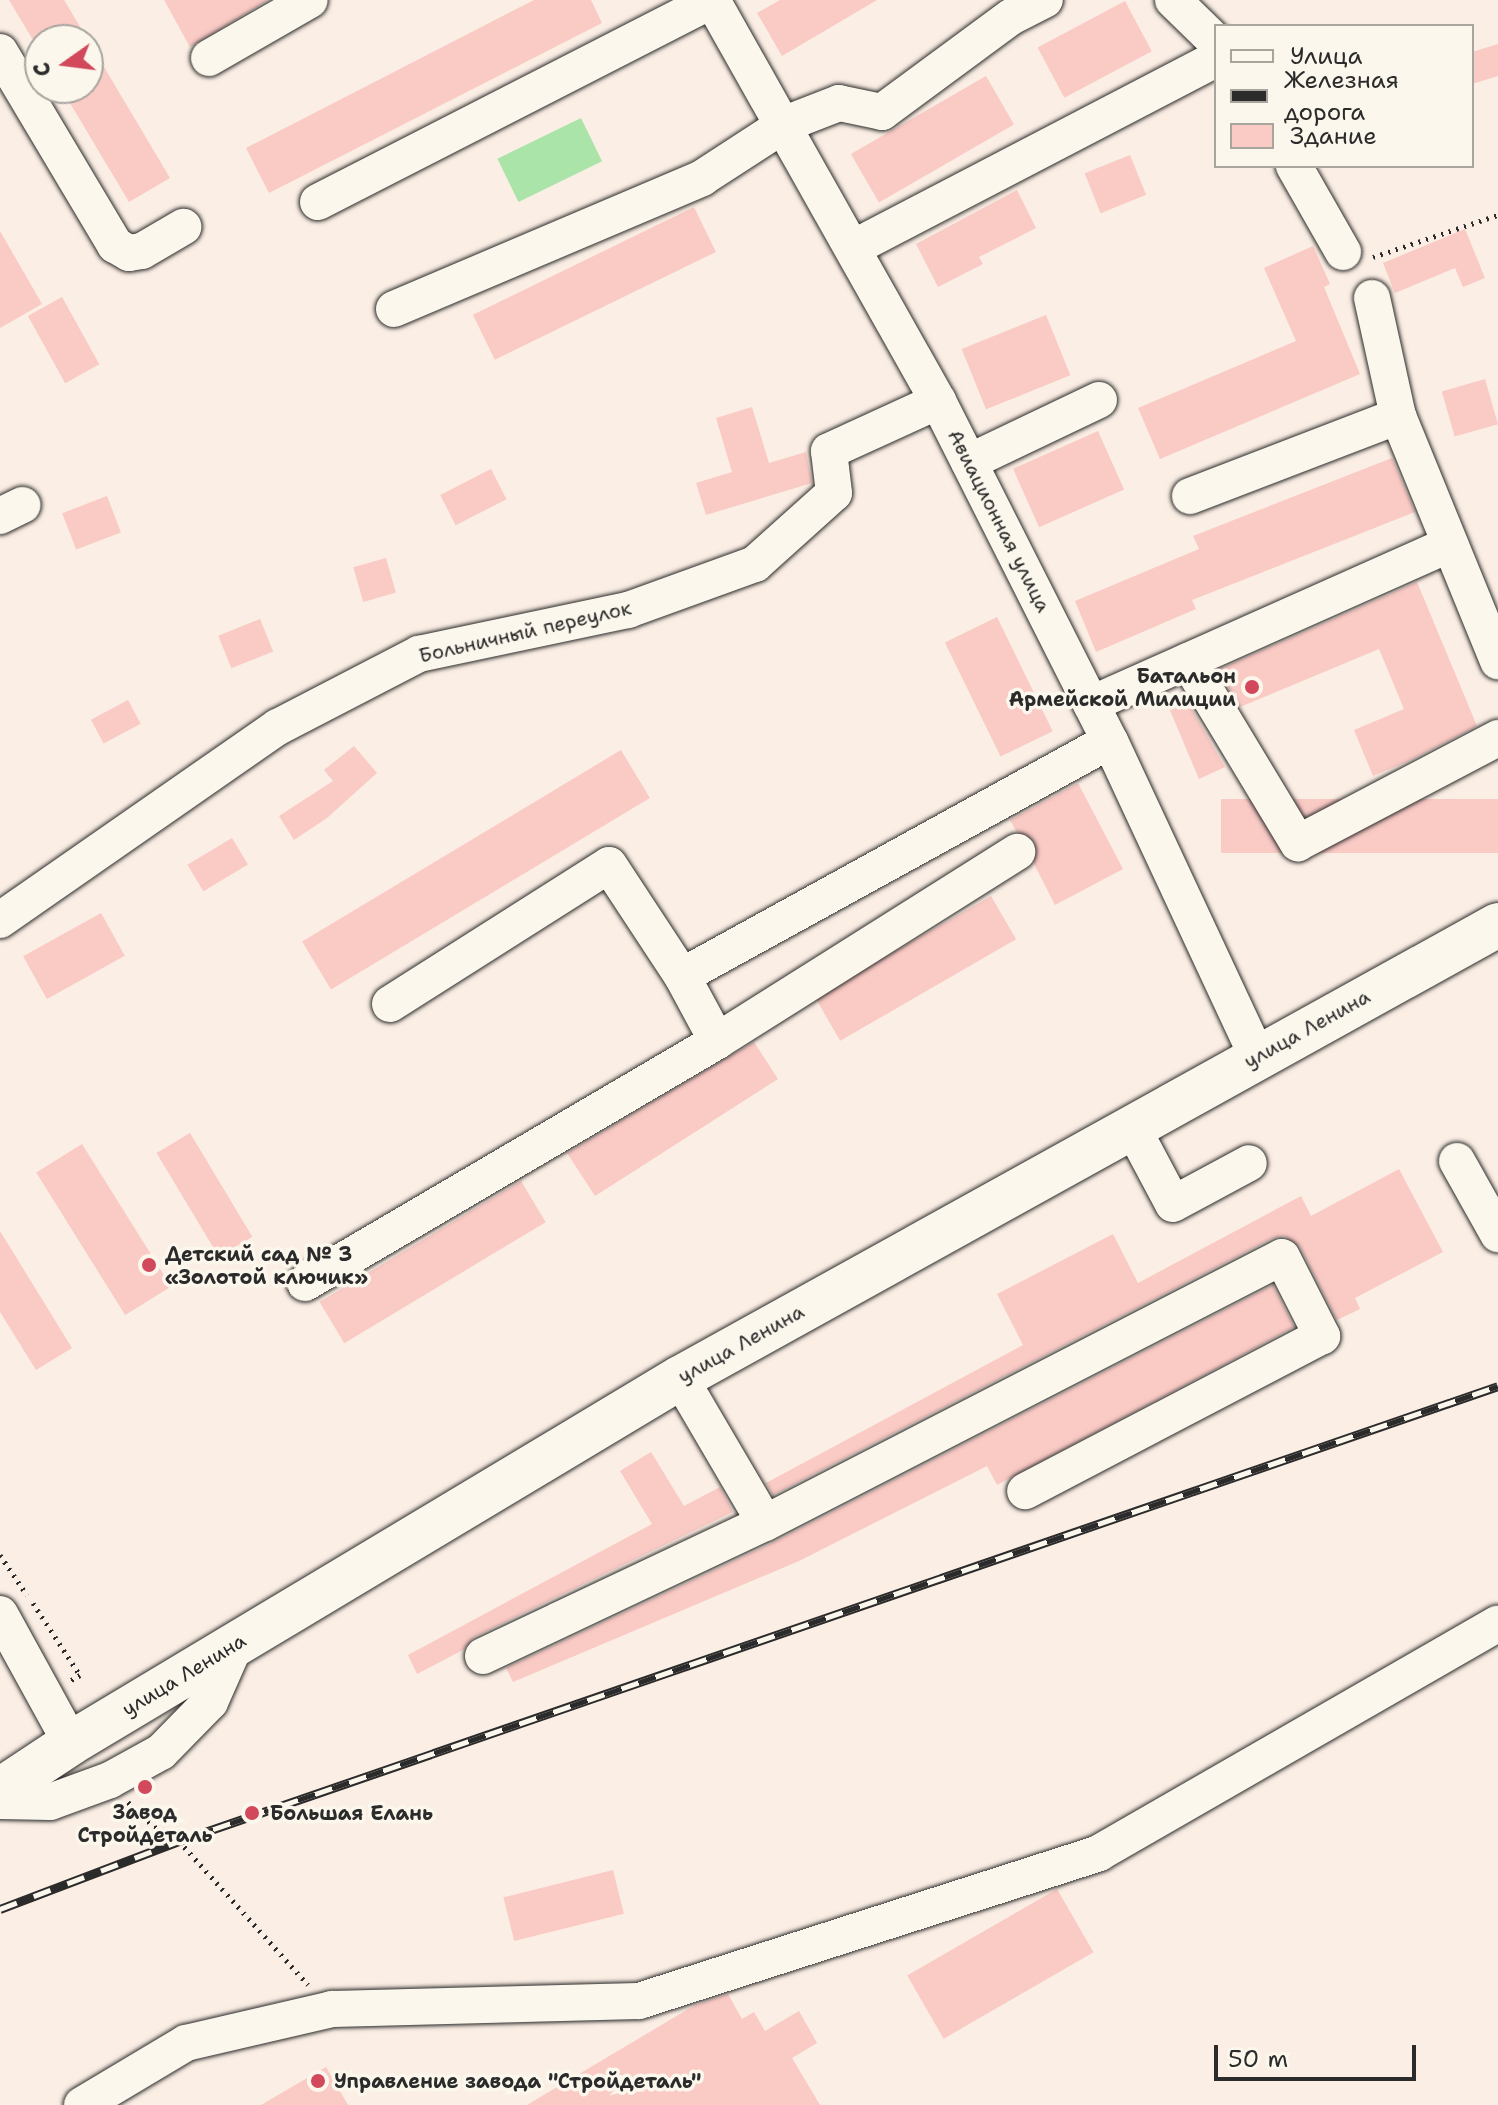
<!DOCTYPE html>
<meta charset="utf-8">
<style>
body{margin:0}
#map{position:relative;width:1498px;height:2105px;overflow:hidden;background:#fbeee4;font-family:"Shantell Sans",sans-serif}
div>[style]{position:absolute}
.green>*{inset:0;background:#aae4a9;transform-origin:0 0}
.building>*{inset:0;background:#facac5;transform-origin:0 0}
.path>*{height:5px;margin-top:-2.5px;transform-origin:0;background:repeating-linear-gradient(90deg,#2b2b2b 0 2px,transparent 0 8px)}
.roads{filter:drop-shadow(0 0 2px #2b2b2b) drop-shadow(0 0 2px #2b2b2b)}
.minor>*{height:36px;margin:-18px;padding:0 18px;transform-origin:18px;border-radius:18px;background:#fbf7ec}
.major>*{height:44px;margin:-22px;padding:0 22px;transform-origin:22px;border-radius:22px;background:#fbf7ec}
.rail>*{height:9px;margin-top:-4.5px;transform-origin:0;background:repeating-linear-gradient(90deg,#fbf7ec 0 18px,#2b2b2b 0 36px);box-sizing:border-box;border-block:2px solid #2b2b2b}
.dots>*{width:22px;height:22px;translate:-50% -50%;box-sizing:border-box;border:4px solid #fbf7ec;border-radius:50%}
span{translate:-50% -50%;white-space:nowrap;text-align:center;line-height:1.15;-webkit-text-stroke:7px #fbf7ec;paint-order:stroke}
.street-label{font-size:20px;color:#2b2b2b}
.poi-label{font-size:20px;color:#2b2b2b;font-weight:700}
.right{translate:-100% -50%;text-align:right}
.left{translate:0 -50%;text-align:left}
.legend{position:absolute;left:1214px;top:24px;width:260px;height:144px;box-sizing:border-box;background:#fbf7ec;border:2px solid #a8a59f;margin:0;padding:10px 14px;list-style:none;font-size:24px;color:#2b2b2b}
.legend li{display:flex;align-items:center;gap:16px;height:40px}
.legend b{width:40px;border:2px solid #a8a59f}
.north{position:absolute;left:24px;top:24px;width:80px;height:80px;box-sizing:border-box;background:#fbf7ec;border:2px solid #a8a59f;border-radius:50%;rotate:256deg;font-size:22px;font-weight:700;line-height:32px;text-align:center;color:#2b2b2b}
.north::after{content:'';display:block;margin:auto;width:28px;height:36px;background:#d1495b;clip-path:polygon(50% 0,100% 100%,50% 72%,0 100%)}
.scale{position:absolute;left:1214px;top:2045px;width:202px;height:36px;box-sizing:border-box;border:4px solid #2b2b2b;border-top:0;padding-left:10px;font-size:24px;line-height:28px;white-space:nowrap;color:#2b2b2b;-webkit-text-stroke:6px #fbf7ec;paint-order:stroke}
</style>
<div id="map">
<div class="green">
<div style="left:581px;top:118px;width:48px;height:93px;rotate:64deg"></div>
</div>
<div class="building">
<div style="clip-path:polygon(9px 0,64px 0,88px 40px,33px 40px)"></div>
<div style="clip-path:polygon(164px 0,268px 0,190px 47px)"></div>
<div style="clip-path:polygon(534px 0,591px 0,602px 23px,269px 193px,246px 148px)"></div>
<div style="clip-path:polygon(780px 0,877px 0,782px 56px,757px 13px)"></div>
<div style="left:1125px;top:1px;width:57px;height:99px;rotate:62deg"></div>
<div style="clip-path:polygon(88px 40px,170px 178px,129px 202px,61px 88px,88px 88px)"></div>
<div style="clip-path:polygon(1498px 44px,1498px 76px,1472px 84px,1472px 52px)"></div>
<div style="left:986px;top:76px;width:56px;height:156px;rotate:60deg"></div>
<div style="left:1130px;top:155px;width:43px;height:49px;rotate:68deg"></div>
<div style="clip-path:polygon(1017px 190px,1036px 228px,979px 257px,983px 264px,938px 287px,916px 244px)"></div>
<div style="left:694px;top:207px;width:50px;height:246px;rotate:64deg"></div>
<div style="clip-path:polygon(1465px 229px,1485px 278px,1463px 287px,1455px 268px,1395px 293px,1383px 263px)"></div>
<div style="clip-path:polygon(0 231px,42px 304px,0 328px)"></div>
<div style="clip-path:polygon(1313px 246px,1330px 284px,1324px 287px,1360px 374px,1160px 459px,1138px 408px,1296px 341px,1264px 268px)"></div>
<div style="left:62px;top:297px;width:77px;height:39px;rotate:61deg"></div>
<div style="left:1046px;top:315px;width:65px;height:91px;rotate:68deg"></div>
<div style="left:1485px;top:379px;width:47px;height:45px;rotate:74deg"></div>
<div style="clip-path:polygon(752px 407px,769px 463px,806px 452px,812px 483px,706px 515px,696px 483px,732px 472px,716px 418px)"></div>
<div style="left:1098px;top:431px;width:64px;height:93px;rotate:66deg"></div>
<div style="clip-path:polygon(1392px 458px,1415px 512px,1192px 600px,1196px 609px,1096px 652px,1075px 601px,1199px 549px,1193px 536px)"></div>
<div style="left:491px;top:469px;width:34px;height:57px;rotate:63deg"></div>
<div style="left:107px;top:496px;width:39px;height:48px;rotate:69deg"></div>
<div style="left:386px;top:558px;width:36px;height:34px;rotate:74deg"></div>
<div style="clip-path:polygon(1417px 582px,1477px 726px,1407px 762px,1373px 776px,1354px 730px,1404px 709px,1379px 649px,1240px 707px,1218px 670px)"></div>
<div style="left:997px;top:617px;width:127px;height:58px;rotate:64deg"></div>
<div style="left:260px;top:619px;width:35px;height:45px;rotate:68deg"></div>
<div style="clip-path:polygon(1183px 694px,1225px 767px,1199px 779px,1166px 701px)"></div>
<div style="left:128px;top:700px;width:27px;height:42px;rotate:62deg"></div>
<div style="clip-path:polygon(354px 746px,377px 773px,327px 818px,294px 840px,279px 816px,333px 781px,324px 770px)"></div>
<div style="left:621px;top:750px;width:56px;height:372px;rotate:59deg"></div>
<div style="clip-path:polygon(1078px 783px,1123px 869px,1055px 905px,1034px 864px,1035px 842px,1016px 831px,1010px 820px)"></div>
<div style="left:1498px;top:799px;width:54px;height:277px;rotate:90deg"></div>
<div style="left:232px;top:838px;width:31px;height:52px;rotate:59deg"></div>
<div style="left:991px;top:896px;width:50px;height:203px;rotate:60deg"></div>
<div style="left:101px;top:913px;width:49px;height:89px;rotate:61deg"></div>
<div style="clip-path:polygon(754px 1042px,778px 1079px,595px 1196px,567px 1153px)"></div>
<div style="left:190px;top:1133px;width:121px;height:39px;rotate:59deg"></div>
<div style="left:82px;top:1144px;width:168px;height:54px;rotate:58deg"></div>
<div style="clip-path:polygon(1399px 1169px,1443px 1252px,1355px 1298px,1360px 1309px,1337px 1320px,1300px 1247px,1284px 1236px,1273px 1238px,773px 1495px,766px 1483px,1023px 1345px,997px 1294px,1113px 1234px,1138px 1283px,1301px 1196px,1311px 1216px)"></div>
<div style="left:521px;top:1181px;width:48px;height:235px;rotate:59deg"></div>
<div style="clip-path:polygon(0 1231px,72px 1348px,36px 1370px,0 1312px)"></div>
<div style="clip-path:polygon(1273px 1285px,1294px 1327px,997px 1485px,987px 1466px,799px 1561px,513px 1682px,506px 1668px,774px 1542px)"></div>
<div style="clip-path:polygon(651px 1452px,684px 1506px,720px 1487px,733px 1512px,474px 1637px,463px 1650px,417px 1674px,408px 1655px,652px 1524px,620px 1471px)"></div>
<div style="left:613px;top:1870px;width:45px;height:113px;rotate:76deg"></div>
<div style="left:1057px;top:1889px;width:73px;height:173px;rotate:60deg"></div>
<div style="clip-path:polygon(728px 1994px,742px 2019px,754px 2012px,765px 2031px,799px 2011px,817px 2043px,792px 2058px,820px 2105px,527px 2105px,695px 2005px)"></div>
<div style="clip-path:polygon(326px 2067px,348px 2105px,261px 2105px)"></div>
</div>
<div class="path">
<div style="left:1373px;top:257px;width:132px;rotate:-18.6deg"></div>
<div style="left:0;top:1555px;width:48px;rotate:56deg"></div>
<div style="left:33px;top:1603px;width:86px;rotate:56.9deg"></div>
<div style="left:80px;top:1675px;width:12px;rotate:149deg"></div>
<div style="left:128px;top:1802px;width:20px;rotate:49deg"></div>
<div style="left:141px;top:1817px;width:45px;rotate:32.3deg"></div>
<div style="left:179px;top:1841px;width:193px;rotate:48.1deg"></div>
</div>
<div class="roads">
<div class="minor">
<div style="left:712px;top:0;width:460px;rotate:60.6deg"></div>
<div style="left:938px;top:401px;width:381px;rotate:63.2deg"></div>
<div style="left:1110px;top:741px;width:348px;rotate:65deg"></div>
<div style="left:1173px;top:0;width:60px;rotate:44.3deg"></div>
<div style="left:0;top:52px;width:225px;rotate:59.2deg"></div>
<div style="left:115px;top:245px;width:16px;rotate:30deg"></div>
<div style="left:129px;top:253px;width:13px;rotate:-9deg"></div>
<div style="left:142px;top:251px;width:48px;rotate:-30.3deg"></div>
<div style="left:209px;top:58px;width:116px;rotate:-29.9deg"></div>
<div style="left:1294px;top:166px;width:99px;rotate:60.3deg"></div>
<div style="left:318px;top:202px;width:444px;rotate:-27.1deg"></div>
<div style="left:853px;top:248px;width:409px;rotate:-27.5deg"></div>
<div style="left:1372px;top:298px;width:121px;rotate:77.6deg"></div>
<div style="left:1398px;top:416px;width:265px;rotate:67.8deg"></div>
<div style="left:394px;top:309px;width:335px;rotate:-23deg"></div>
<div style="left:702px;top:178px;width:99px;rotate:-33deg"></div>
<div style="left:785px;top:124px;width:58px;rotate:-21.3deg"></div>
<div style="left:839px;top:103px;width:44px;rotate:11.8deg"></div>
<div style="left:882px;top:112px;width:160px;rotate:-36.4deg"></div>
<div style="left:1011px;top:17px;width:38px;rotate:-27deg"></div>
<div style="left:969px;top:462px;width:144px;rotate:-25.5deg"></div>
<div style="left:1190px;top:496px;width:223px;rotate:-21deg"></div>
<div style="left:0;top:516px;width:25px;rotate:-26deg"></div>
<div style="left:1188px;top:661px;width:213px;rotate:58.9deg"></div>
<div style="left:1298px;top:843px;width:226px;rotate:-27.7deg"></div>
<div style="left:1091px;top:704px;width:393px;rotate:-24deg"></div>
<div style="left:0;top:920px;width:338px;rotate:-34.8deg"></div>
<div style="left:278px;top:727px;width:159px;rotate:-27.4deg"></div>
<div style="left:419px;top:654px;width:214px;rotate:-11.9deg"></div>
<div style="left:628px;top:610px;width:135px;rotate:-19.9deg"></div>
<div style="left:755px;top:564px;width:106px;rotate:-41.9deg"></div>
<div style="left:834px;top:493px;width:42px;rotate:-96.8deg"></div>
<div style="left:829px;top:451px;width:120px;rotate:-24.6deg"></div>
<div style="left:682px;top:976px;width:74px;rotate:61.7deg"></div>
<div style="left:717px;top:1041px;width:355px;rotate:-32.2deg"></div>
<div style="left:390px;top:1004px;width:259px;rotate:-32.4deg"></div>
<div style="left:609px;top:865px;width:133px;rotate:56.7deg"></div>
<div style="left:682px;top:976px;width:488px;rotate:-28.8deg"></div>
<div style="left:1131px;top:1125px;width:89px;rotate:62deg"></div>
<div style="left:1173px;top:1204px;width:86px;rotate:-28.3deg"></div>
<div style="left:1457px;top:1161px;width:84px;rotate:60.7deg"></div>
<div style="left:305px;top:1283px;width:478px;rotate:-30.4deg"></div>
<div style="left:680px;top:1378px;width:168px;rotate:59.6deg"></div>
<div style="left:0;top:1614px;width:147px;rotate:61.2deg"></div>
<div style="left:483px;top:1656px;width:312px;rotate:-25.3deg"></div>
<div style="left:765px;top:1523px;width:581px;rotate:-27.23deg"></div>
<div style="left:1282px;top:1257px;width:89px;rotate:63.1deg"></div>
<div style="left:1322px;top:1336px;width:335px;rotate:152.4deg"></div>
<div style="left:0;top:1801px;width:50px;rotate:1.1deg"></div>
<div style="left:50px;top:1802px;width:64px;rotate:-20.1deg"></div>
<div style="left:110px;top:1780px;width:58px;rotate:-28.8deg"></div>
<div style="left:161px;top:1752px;width:70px;rotate:-45.6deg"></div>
<div style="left:210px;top:1702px;width:64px;rotate:-66.2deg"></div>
<div style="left:82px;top:2105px;width:121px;rotate:-30.8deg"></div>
<div style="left:186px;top:2043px;width:150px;rotate:-13.1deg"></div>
<div style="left:332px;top:2009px;width:307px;rotate:-1.5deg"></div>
<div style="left:639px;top:2001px;width:483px;rotate:-17.8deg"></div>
<div style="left:1099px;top:1853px;width:460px;rotate:-29.9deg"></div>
</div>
<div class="major">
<div style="left:0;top:1790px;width:85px;rotate:-33.5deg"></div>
<div style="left:71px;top:1743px;width:710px;rotate:-30.94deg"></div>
<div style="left:680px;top:1378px;width:935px;rotate:-28.98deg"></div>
</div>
</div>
<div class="rail">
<div style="left:0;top:1909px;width:191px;rotate:-20.8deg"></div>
<div style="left:179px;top:1841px;width:1395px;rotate:-19.03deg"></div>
</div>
<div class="dots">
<div style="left:1252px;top:687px;background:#d1495b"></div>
<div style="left:149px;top:1265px;background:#d1495b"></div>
<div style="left:145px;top:1787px;background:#d1495b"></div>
<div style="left:252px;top:1813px;background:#d1495b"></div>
<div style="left:318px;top:2081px;background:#d1495b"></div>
</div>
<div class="street-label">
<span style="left:999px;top:521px;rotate:63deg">Авиационная улица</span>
<span style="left:525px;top:632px;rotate:-13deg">Больничный переулок</span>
<span style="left:1307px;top:1029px;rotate:-29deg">улица Ленина</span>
<span style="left:741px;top:1344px;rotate:-29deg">улица Ленина</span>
<span style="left:184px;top:1675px;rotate:-31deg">улица Ленина</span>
</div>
<div class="poi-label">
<span class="right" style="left:1236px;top:688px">Батальон<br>Армейской Милиции</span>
<span class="left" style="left:165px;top:1266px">Детский сад № 3<br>«Золотой ключик»</span>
<span style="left:145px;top:1824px">Завод<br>Стройдеталь</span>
<span class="left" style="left:270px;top:1813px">Большая Елань</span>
<span class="left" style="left:334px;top:2081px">Управление завода "Стройдеталь"</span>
</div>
<ul class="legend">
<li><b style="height:10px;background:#fbf7ec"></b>Улица</li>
<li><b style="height:10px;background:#2b2b2b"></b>Железная дорога</li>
<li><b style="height:22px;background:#facac5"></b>Здание</li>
</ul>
<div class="north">С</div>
<div class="scale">50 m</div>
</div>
